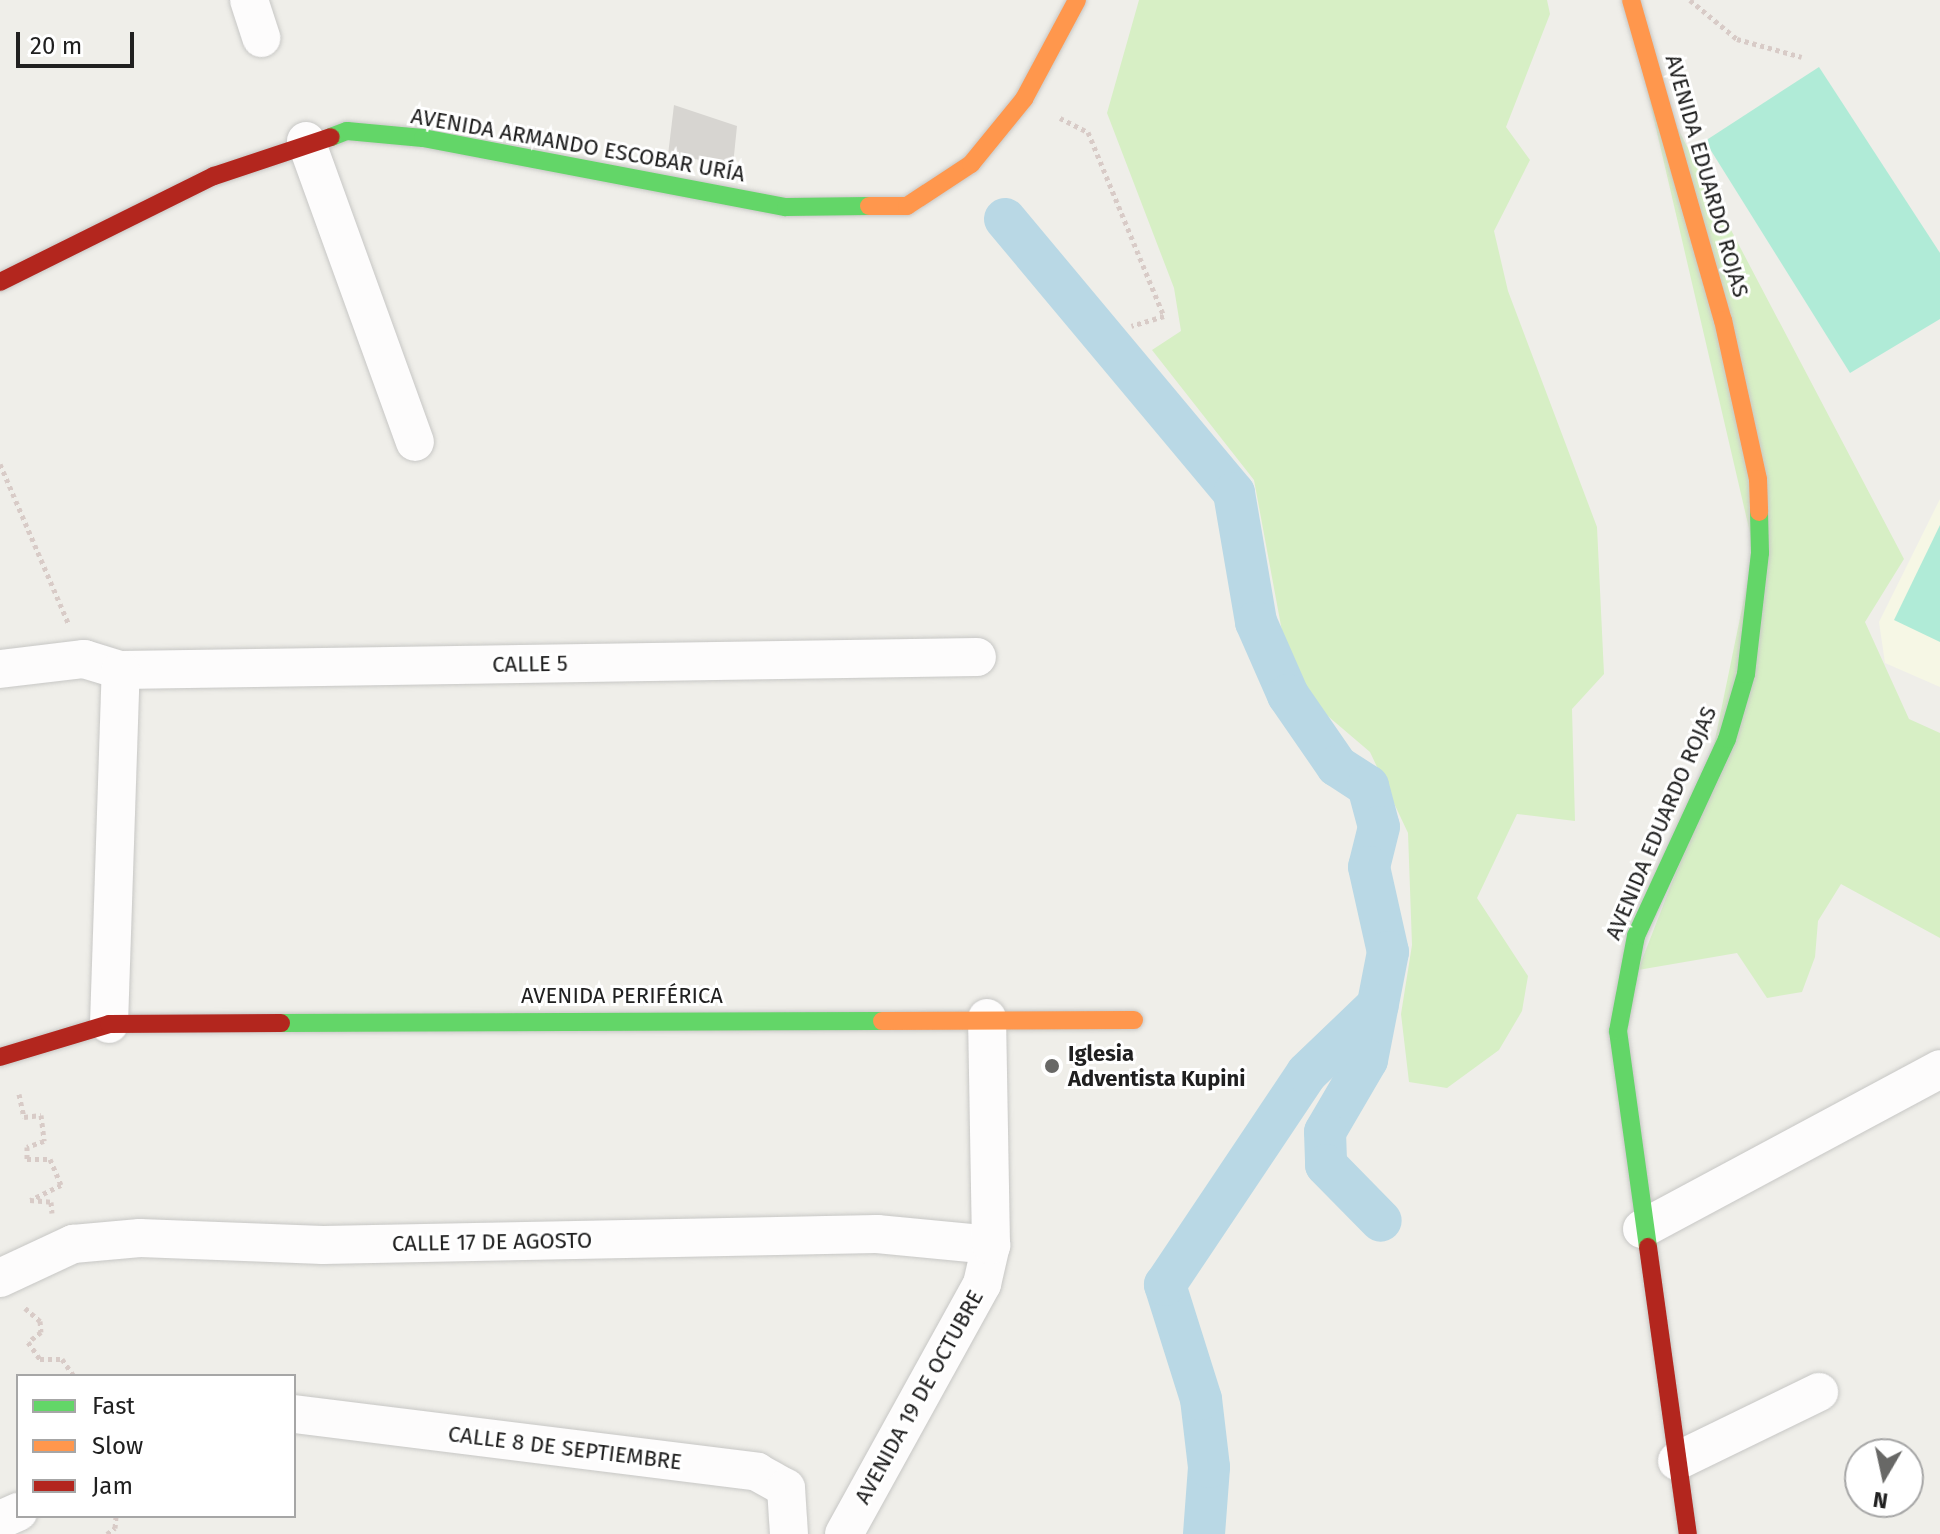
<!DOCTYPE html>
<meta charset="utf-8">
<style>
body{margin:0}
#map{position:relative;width:1940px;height:1534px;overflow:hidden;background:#efeee9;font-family:"Fira Sans",sans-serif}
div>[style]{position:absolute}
.education>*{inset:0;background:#f6f7e5}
.grass>*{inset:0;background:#d7efc5}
.pitch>*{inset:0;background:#b0ebd7}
.canal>*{height:42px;margin:-21px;padding:0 21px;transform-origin:21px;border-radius:21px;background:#b9d8e5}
.building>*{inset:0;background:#d7d5d1}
.path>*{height:5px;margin-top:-2.5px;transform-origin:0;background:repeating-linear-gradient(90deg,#d8cbc7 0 4px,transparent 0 8px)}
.roads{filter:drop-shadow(0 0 2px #c7c7c5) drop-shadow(0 0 2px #c7c7c5)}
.street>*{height:38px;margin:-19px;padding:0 19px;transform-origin:19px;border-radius:19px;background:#fdfcfc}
.fast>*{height:18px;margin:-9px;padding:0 9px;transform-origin:9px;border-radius:9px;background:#63d668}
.slow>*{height:18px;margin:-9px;padding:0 9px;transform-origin:9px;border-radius:9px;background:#ff974d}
.jam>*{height:18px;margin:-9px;padding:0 9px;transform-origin:9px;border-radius:9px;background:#b3261e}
.dots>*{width:22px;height:22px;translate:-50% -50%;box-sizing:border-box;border:4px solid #fff;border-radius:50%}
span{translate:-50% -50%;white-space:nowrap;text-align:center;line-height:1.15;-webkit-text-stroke:6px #fff;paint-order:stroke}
.street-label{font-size:22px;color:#202020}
.poi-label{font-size:22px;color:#202020;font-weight:700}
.left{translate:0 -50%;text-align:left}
.legend{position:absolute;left:16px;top:1374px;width:280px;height:144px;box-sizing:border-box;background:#fff;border:2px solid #a6a6a6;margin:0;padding:10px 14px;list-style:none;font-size:24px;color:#202020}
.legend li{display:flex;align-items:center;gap:16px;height:40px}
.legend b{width:40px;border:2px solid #a6a6a6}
.north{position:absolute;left:1844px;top:1438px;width:80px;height:80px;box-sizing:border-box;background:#fff;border:2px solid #a6a6a6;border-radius:50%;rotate:189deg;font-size:22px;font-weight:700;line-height:32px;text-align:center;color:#202020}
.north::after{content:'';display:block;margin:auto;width:28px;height:36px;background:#686866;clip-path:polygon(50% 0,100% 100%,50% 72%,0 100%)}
.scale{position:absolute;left:16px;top:32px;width:118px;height:36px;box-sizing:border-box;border:4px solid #202020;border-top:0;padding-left:10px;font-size:24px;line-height:28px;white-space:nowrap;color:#202020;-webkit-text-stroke:6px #fff;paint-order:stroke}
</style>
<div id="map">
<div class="education">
<div style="clip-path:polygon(1940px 499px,1940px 687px,1885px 663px,1879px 622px)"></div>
</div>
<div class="grass">
<div style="clip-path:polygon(1139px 0,1547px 0,1550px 14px,1506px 127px,1530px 160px,1494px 231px,1508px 291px,1597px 527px,1604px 674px,1572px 709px,1575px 821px,1517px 814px,1477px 898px,1528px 976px,1522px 1011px,1499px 1050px,1447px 1088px,1409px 1082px,1401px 1014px,1412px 945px,1408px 833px,1370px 752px,1309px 700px,1284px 642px,1254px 480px,1152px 350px,1181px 331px,1174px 288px,1107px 113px)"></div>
<div style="clip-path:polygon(1639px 55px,1904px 559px,1865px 622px,1909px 719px,1940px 733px,1940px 938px,1841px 884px,1818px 921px,1815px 957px,1802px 992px,1767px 998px,1737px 953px,1638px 970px,1701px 808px,1754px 550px)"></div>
</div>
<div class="pitch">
<div style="clip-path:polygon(1819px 67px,1940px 253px,1940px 319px,1850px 373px,1705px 141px)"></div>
<div style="clip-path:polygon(1940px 525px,1940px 642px,1894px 620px)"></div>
</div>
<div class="canal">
<div style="left:1005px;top:219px;width:357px;rotate:50.1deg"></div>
<div style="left:1234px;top:493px;width:131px;rotate:80.3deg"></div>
<div style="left:1256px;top:622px;width:80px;rotate:66.3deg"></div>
<div style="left:1288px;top:695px;width:86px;rotate:55.4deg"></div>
<div style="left:1337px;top:766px;width:37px;rotate:33deg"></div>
<div style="left:1368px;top:786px;width:42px;rotate:75deg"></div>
<div style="left:1379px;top:827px;width:41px;rotate:104deg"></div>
<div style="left:1369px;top:867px;width:87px;rotate:77.4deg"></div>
<div style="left:1388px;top:952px;width:110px;rotate:101deg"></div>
<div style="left:1367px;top:1060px;width:83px;rotate:120.3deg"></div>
<div style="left:1325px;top:1132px;width:33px;rotate:88deg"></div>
<div style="left:1326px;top:1165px;width:78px;rotate:45.5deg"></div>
<div style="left:1204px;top:1534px;width:67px;rotate:-85.7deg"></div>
<div style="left:1209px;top:1467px;width:68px;rotate:-96.7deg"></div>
<div style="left:1201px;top:1399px;width:120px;rotate:-107.5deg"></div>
<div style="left:1165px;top:1285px;width:255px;rotate:-56.2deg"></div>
<div style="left:1307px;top:1073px;width:98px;rotate:-43.8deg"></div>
</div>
<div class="building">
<div style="clip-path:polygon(674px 105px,737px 126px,733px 165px,668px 155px)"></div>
</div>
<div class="path">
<div style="left:1690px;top:0;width:61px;rotate:39.7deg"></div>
<div style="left:1737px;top:39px;width:67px;rotate:15.5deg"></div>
<div style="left:1060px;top:118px;width:31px;rotate:27deg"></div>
<div style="left:1088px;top:132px;width:199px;rotate:67.6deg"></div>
<div style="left:1164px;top:316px;width:34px;rotate:163deg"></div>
<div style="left:0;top:464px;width:175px;rotate:66.8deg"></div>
<div style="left:19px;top:1094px;width:24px;rotate:78deg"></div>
<div style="left:24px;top:1117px;width:17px;rotate:-7deg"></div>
<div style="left:41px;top:1115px;width:26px;rotate:83deg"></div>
<div style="left:44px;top:1141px;width:18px;rotate:161deg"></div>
<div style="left:27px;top:1147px;width:12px;rotate:90deg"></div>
<div style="left:27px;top:1159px;width:23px"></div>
<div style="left:50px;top:1159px;width:28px;rotate:67deg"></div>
<div style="left:61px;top:1185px;width:34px;rotate:154deg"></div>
<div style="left:30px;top:1200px;width:21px;rotate:5deg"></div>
<div style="left:51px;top:1202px;width:11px;rotate:85deg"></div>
<div style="left:25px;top:1308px;width:20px;rotate:41deg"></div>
<div style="left:40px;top:1321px;width:11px;rotate:85deg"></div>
<div style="left:41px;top:1332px;width:16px;rotate:142deg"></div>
<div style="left:28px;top:1342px;width:21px;rotate:55deg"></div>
<div style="left:40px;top:1359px;width:22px"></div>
<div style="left:62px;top:1359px;width:21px;rotate:55deg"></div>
<div style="left:107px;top:1534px;width:10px;rotate:-37deg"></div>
<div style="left:115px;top:1528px;width:12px;rotate:-85deg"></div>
</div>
<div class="roads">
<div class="street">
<div style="left:249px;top:0;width:40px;rotate:72deg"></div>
<div style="left:306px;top:141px;width:320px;rotate:70.1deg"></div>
<div style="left:0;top:669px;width:85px;rotate:-6.8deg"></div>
<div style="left:84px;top:659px;width:39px;rotate:17deg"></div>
<div style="left:121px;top:670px;width:856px;rotate:-0.87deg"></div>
<div style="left:109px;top:1024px;width:354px;rotate:-88.1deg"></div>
<div style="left:1642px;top:1229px;width:338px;rotate:-28.2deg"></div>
<div style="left:0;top:1278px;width:81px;rotate:-25deg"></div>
<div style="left:73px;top:1244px;width:67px;rotate:-5.1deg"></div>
<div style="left:140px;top:1238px;width:183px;rotate:2.2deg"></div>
<div style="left:323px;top:1245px;width:554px;rotate:-1.14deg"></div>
<div style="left:877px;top:1234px;width:115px;rotate:5.5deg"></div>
<div style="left:294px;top:1414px;width:467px;rotate:7.1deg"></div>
<div style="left:757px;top:1472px;width:33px;rotate:29deg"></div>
<div style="left:786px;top:1488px;width:46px;rotate:86.3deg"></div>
<div style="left:1677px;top:1461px;width:158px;rotate:-25.9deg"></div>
<div style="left:0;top:1520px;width:20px;rotate:-24deg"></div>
<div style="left:844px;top:1534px;width:286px;rotate:-61.1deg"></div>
<div style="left:982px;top:1284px;width:40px;rotate:-77deg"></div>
<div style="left:991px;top:1245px;width:227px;rotate:-91deg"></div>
</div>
<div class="fast">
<div style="left:331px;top:137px;width:17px;rotate:-21deg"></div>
<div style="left:347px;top:131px;width:76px;rotate:5.3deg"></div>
<div style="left:423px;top:138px;width:369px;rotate:10.8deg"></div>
<div style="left:786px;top:207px;width:83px;rotate:-0.7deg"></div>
<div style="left:281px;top:1023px;width:601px;rotate:-0.19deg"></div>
<div style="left:1648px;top:1247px;width:218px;rotate:-97.9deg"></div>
<div style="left:1618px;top:1031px;width:97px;rotate:-79.3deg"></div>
<div style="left:1636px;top:936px;width:217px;rotate:-65.2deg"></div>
<div style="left:1727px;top:739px;width:68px;rotate:-73.7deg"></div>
<div style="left:1746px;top:674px;width:122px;rotate:-83.4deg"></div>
<div style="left:1760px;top:553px;width:41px;rotate:-91.4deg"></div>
</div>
<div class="slow">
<div style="left:1631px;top:0;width:333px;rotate:74deg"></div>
<div style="left:1723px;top:320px;width:163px;rotate:77.6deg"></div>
<div style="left:1758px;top:479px;width:33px;rotate:88deg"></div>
<div style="left:869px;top:206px;width:38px"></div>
<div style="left:907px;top:206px;width:77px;rotate:-33.3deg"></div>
<div style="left:971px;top:164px;width:84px;rotate:-50.8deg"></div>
<div style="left:1024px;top:99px;width:112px;rotate:-61.8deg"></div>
<div style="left:882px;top:1021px;width:252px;rotate:-0.2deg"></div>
</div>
<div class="jam">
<div style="left:0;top:282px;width:239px;rotate:-26.4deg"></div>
<div style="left:214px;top:176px;width:123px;rotate:-18.4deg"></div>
<div style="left:0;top:1057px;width:114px;rotate:-16.8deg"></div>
<div style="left:109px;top:1024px;width:172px;rotate:-0.3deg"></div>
<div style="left:1648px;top:1247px;width:290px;rotate:82.1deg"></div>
</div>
</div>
<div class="dots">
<div style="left:1052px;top:1066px;background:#686866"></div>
</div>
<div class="street-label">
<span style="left:578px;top:145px;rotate:10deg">AVENIDA ARMANDO ESCOBAR URÍA</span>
<span style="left:1707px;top:176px;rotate:74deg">AVENIDA EDUARDO ROJAS</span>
<span style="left:530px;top:664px;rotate:-1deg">CALLE 5</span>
<span style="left:1661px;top:823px;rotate:-67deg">AVENIDA EDUARDO ROJAS</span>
<span style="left:622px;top:996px">AVENIDA PERIFÉRICA</span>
<span style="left:492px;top:1242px;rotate:-1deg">CALLE 17 DE AGOSTO</span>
<span style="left:919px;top:1397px;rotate:-61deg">AVENIDA 19 DE OCTUBRE</span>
<span style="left:565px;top:1448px;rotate:7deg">CALLE 8 DE SEPTIEMBRE</span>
</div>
<div class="poi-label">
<span class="left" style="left:1068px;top:1066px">Iglesia<br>Adventista Kupini</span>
</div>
<ul class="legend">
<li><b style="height:10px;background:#63d668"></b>Fast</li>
<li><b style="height:10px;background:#ff974d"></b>Slow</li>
<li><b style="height:10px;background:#b3261e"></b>Jam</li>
</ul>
<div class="north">N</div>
<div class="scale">20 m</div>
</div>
